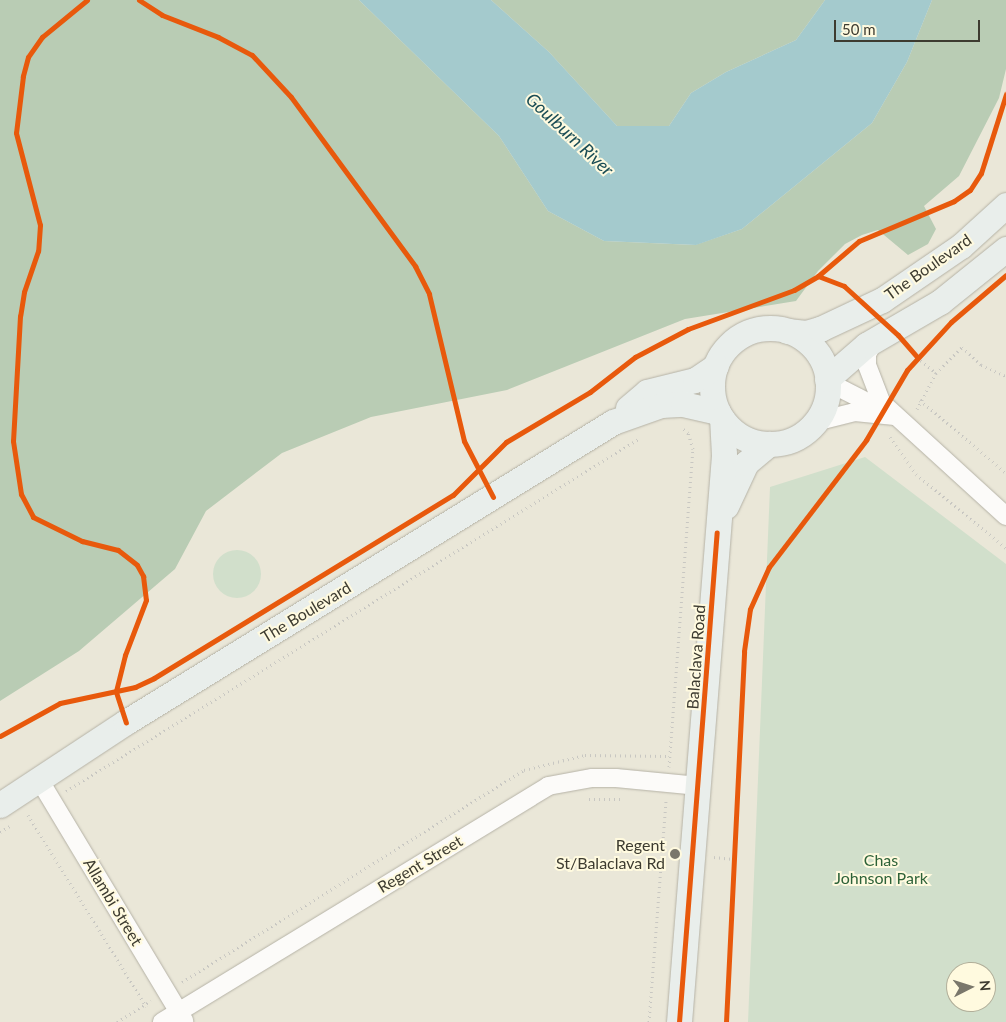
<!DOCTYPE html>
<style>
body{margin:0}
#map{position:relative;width:1006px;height:1022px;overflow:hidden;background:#eae7d8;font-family:Lato,sans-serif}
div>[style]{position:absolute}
.green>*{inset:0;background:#d1dfcb}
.round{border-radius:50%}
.forest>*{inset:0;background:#b9ccb4}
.water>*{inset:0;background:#a4cacd}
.path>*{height:3px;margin-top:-1.5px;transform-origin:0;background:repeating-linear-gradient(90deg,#c8c7c2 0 1px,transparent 0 5px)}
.roads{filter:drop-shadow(0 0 1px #b5b2a6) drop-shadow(0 0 1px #b5b2a6)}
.street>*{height:18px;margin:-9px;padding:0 9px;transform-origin:9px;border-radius:9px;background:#fcfbf9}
.secondary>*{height:25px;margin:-12.5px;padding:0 12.5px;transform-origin:12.5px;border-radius:12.5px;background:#e9eeeb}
.secondary>.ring{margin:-12.5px;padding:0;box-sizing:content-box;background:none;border:25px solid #e9eeeb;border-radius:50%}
.cycleway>*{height:5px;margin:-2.5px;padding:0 2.5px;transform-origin:2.5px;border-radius:2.5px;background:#e8590c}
.dots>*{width:14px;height:14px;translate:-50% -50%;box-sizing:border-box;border:2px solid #fffadf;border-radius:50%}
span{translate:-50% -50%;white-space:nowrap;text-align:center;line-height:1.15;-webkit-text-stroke:4px #fffadf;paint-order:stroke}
.street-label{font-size:16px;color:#3d3b30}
.poi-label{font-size:16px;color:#3d3b30}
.right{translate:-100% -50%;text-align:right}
.park-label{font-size:16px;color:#2d6238}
.water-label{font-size:18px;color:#1b4d55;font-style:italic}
.north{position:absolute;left:946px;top:962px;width:50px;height:50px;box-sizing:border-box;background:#fffadf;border:1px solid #b1ae99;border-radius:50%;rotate:85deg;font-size:14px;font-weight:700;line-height:20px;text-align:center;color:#3d3b30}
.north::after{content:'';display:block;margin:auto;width:18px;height:22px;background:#7a776b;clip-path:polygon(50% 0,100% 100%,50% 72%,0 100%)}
.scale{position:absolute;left:834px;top:20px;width:146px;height:22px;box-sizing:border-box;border:2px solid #3d3b30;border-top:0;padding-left:6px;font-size:15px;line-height:18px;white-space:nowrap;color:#3d3b30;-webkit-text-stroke:4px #fffadf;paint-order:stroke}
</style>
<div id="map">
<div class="green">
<div style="clip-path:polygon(evenodd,865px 457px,1006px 564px,1006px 1022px,748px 1022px,770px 487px,865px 457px,956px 972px,986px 972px,986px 1002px,956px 1002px,956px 972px)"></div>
<div class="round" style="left:213px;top:550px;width:48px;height:48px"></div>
</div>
<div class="forest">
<div style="clip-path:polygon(0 0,359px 0,499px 136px,548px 211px,604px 241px,695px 245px,742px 229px,872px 123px,907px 62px,932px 0,1006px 0,1006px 69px,999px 98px,959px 176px,924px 206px,936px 229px,928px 244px,908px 255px,878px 230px,862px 235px,845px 244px,818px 271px,796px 301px,685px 319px,507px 390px,371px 417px,282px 453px,206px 511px,175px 569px,79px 651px,0 701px)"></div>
<div style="clip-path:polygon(491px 0,825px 0,796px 40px,726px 72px,691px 93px,669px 126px,617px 126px,549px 52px)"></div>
</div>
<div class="water">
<div style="clip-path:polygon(359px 0,491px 0,549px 52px,617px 126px,669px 126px,691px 93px,726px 72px,796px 40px,825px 0,932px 0,907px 62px,872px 123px,742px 229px,696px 245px,604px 241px,548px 211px,499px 136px)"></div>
</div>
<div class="path">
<div style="left:917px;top:357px;width:25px;rotate:40deg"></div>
<div style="left:920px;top:400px;width:113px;rotate:40.3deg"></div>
<div style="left:917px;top:409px;width:41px;rotate:-62.2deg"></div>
<div style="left:936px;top:373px;width:37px;rotate:-45deg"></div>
<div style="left:962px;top:347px;width:26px;rotate:43deg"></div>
<div style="left:981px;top:365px;width:27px;rotate:24deg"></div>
<div style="left:890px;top:437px;width:45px;rotate:54.9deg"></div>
<div style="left:916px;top:474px;width:117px;rotate:39.4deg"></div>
<div style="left:669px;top:767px;width:319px;rotate:-85.7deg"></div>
<div style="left:693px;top:449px;width:17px;rotate:-107deg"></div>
<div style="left:688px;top:433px;width:8px;rotate:-140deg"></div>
<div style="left:66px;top:791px;width:674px;rotate:-31.59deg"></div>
<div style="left:589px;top:799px;width:31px"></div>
<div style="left:28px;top:815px;width:225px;rotate:58.3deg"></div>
<div style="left:0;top:832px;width:12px;rotate:-31deg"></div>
<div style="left:714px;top:857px;width:19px;rotate:6deg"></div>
<div style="left:182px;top:982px;width:402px;rotate:-31.8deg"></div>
<div style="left:524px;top:770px;width:63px;rotate:-13.8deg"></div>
<div style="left:585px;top:755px;width:84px;rotate:0.7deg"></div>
<div style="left:117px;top:1022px;width:40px;rotate:-32deg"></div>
<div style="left:649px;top:1022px;width:223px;rotate:-85.6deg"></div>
</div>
<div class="roads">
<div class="street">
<div style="left:874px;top:341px;width:15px;rotate:118deg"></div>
<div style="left:867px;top:354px;width:11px;rotate:90deg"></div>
<div style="left:867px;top:365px;width:40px;rotate:69deg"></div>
<div style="left:881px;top:402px;width:169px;rotate:42.4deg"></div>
<div style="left:828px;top:382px;width:62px;rotate:27deg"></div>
<div style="left:815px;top:422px;width:41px;rotate:-14deg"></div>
<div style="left:855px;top:412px;width:40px;rotate:5.7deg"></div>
<div style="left:40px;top:781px;width:280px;rotate:59deg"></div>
<div style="left:162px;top:1022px;width:452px;rotate:-31.4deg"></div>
<div style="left:548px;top:786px;width:45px;rotate:-10.3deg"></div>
<div style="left:592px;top:778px;width:24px"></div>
<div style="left:616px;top:778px;width:83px;rotate:5.5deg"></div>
</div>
<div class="secondary">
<div class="ring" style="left:712px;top:328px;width:91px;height:91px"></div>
<div style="left:787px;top:331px;width:19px;rotate:6deg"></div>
<div style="left:806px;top:333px;width:15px;rotate:-16deg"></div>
<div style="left:820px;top:329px;width:68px;rotate:-25.1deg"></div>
<div style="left:882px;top:300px;width:96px;rotate:-34.4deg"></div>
<div style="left:961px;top:246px;width:61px;rotate:-42.3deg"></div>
<div style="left:827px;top:379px;width:52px;rotate:-41.1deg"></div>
<div style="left:866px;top:345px;width:86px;rotate:-30.2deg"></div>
<div style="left:940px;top:302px;width:85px;rotate:-38.8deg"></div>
<div style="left:628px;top:408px;width:25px;rotate:-40deg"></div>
<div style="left:647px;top:392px;width:49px;rotate:-14deg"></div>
<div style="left:695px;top:380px;width:25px;rotate:-34deg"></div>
<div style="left:726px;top:506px;width:47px;rotate:-65.1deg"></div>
<div style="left:746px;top:463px;width:30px;rotate:-40deg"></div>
<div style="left:0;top:805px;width:151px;rotate:-33.4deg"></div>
<div style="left:126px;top:722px;width:572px;rotate:-31.63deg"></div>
<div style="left:613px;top:422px;width:51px;rotate:-19.5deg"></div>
<div style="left:661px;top:405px;width:22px;rotate:-3deg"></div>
<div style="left:683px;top:404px;width:36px;rotate:13deg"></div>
<div style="left:679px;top:1022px;width:569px;rotate:-85.46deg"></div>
<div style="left:724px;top:455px;width:36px;rotate:-93deg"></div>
</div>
</div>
<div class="cycleway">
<div style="left:87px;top:0;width:58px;rotate:140.6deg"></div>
<div style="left:42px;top:37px;width:24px;rotate:125deg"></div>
<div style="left:28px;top:57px;width:20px;rotate:105deg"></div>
<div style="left:23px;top:76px;width:57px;rotate:97deg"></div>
<div style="left:16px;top:133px;width:95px;rotate:75.4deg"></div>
<div style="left:40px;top:225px;width:26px;rotate:94deg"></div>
<div style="left:38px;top:251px;width:43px;rotate:108.9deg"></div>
<div style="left:24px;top:292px;width:24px;rotate:99deg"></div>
<div style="left:20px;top:316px;width:125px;rotate:93.2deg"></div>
<div style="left:13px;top:441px;width:54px;rotate:81.4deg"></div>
<div style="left:21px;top:494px;width:26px;rotate:62deg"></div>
<div style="left:33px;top:517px;width:55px;rotate:26.1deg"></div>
<div style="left:82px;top:541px;width:37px;rotate:14deg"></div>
<div style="left:118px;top:550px;width:24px;rotate:38deg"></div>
<div style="left:137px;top:565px;width:13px;rotate:61deg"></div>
<div style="left:143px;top:576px;width:24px;rotate:83deg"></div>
<div style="left:146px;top:600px;width:59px;rotate:110.9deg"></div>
<div style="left:125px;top:655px;width:38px;rotate:104deg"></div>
<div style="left:116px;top:692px;width:32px;rotate:72deg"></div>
<div style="left:139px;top:0;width:27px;rotate:33deg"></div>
<div style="left:162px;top:15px;width:60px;rotate:21.4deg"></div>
<div style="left:218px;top:37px;width:38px;rotate:28deg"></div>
<div style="left:252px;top:55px;width:57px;rotate:47.1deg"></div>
<div style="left:291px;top:97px;width:210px;rotate:53.7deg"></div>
<div style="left:415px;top:266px;width:31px;rotate:63deg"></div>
<div style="left:429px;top:294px;width:151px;rotate:76.6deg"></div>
<div style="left:464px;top:441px;width:63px;rotate:62.6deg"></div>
<div style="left:818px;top:276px;width:54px;rotate:-40.5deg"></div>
<div style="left:859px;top:241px;width:103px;rotate:-22.8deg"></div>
<div style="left:954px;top:201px;width:19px;rotate:-35deg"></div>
<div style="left:970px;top:190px;width:20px;rotate:-57deg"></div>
<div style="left:981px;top:173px;width:83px;rotate:-72.4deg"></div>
<div style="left:0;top:736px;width:68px;rotate:-28.8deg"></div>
<div style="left:60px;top:703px;width:77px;rotate:-12deg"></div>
<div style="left:135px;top:687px;width:21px;rotate:-25deg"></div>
<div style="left:154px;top:678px;width:351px;rotate:-31.5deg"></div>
<div style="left:453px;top:495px;width:75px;rotate:-45deg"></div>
<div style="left:506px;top:442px;width:98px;rotate:-30.8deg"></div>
<div style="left:590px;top:392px;width:57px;rotate:-37.9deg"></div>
<div style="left:635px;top:357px;width:60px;rotate:-27.8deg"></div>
<div style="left:688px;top:329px;width:113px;rotate:-20.2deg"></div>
<div style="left:794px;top:290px;width:28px;rotate:-30deg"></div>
<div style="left:818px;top:276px;width:28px;rotate:21deg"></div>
<div style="left:844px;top:286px;width:73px;rotate:42.2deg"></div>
<div style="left:898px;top:335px;width:29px;rotate:49deg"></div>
<div style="left:679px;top:1022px;width:491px;rotate:-85.6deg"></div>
<div style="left:726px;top:1022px;width:371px;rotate:-87.2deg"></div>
<div style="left:744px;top:651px;width:42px;rotate:-81.9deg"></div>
<div style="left:750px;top:609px;width:46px;rotate:-65.7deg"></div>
<div style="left:769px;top:567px;width:160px;rotate:-52.6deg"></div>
<div style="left:866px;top:440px;width:81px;rotate:-59.6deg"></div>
<div style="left:907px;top:370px;width:65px;rotate:-47.5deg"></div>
<div style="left:951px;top:322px;width:72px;rotate:-40.5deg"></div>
</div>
<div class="dots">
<div style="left:675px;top:854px;background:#7a776b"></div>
</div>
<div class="street-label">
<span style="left:928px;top:267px;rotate:-35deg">The Boulevard</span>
<span style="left:306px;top:612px;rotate:-31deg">The Boulevard</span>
<span style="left:696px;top:657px;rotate:-86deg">Balaclava Road</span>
<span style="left:420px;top:864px;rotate:-31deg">Regent Street</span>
<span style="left:113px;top:902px;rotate:59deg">Allambi Street</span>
</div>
<div class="poi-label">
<span class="right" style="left:665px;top:854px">Regent<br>St/Balaclava Rd</span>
</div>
<div class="park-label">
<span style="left:881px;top:869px">Chas<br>Johnson Park</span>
</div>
<div class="water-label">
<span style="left:570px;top:134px;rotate:43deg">Goulburn River</span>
</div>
<div class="north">N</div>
<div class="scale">50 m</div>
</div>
